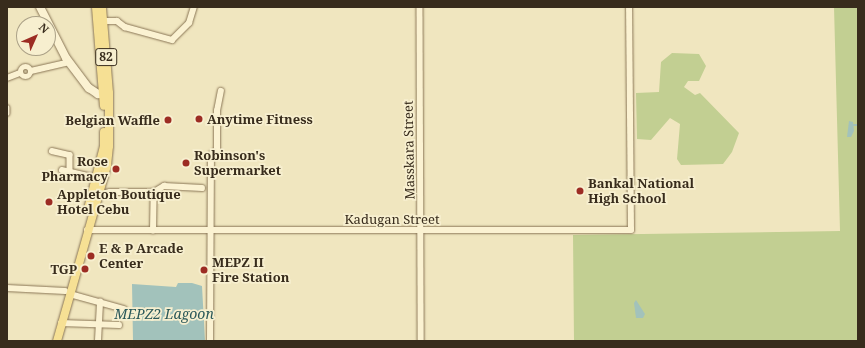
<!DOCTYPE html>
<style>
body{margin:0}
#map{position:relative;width:865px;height:348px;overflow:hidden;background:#f0e6bf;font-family:"Noto Serif",serif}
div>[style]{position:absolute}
.green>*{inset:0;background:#c2cf92}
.water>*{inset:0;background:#a2c2bb}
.stream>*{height:1.5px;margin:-0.75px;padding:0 0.75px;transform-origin:0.75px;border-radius:0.75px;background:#a2c2bb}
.roads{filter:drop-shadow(0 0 1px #8a7656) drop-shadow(0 0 1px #8a7656)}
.street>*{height:5.5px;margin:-2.75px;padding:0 2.75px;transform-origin:2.75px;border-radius:2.75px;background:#fbf2d2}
.street>.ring{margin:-2.75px;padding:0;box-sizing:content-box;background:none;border:5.5px solid #fbf2d2;border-radius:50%}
.secondary>*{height:8px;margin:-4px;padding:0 4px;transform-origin:4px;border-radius:4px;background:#fbf2d2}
.primary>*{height:8px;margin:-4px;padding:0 4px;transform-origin:4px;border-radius:4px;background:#f6e094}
.dots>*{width:11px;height:11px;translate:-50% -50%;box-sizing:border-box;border:2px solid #f7efcf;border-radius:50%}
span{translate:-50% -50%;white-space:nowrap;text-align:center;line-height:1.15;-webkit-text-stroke:3.5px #f7efcf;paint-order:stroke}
.shield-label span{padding:1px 3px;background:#f7efcf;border:1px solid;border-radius:3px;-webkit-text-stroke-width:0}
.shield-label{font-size:12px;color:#382c1c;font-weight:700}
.poi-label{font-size:13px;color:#382c1c;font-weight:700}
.left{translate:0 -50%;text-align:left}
.right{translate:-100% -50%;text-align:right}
.street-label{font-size:13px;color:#382c1c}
.water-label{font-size:14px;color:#2a5859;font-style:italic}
.frame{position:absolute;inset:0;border:8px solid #382c1c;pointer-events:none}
.north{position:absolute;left:16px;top:16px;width:40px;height:40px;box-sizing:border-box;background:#f7efcf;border:1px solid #aba187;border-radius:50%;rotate:45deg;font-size:11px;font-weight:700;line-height:16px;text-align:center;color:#382c1c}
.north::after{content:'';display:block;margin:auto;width:14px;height:18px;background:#9c2c23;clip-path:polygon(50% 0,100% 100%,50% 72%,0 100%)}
</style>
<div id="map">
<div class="green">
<div style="clip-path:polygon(834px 7px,858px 7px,858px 341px,574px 341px,573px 235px,840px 231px)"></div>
<div style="clip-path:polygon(672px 53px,699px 54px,706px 66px,699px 81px,688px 81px,684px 87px,695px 95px,700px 93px,739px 133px,732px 152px,723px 164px,681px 165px,677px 159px,680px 124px,670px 118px,651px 140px,637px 139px,636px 93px,659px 92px,661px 62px)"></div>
</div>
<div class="water">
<div style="clip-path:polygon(849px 121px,853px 122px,854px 131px,851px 137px,847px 137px)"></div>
<div style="clip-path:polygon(178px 283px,192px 283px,202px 286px,205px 341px,133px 341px,132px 284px,176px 287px)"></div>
<div style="clip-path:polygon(636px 300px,645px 314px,643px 318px,636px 318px,634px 303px)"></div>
</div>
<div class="stream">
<div style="left:854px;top:125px;width:4px"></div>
</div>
<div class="roads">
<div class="street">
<div style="left:420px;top:7px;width:334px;rotate:89.8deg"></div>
<div style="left:103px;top:21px;width:14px"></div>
<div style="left:117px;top:21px;width:10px;rotate:37deg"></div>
<div style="left:125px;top:27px;width:49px;rotate:15.5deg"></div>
<div style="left:172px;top:40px;width:24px;rotate:-45deg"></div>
<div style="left:189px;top:23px;width:17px;rotate:-73deg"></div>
<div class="ring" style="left:20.5px;top:66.5px;width:5.5px;height:5.5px"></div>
<div style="left:31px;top:71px;width:39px;rotate:-13deg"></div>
<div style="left:7px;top:78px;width:14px;rotate:-21deg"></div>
<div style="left:7px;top:108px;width:5px;rotate:90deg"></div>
<div style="left:52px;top:151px;width:18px;rotate:13deg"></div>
<div style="left:70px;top:155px;width:17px;rotate:90deg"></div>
<div style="left:62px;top:170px;width:35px;rotate:13deg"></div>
<div style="left:98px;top:195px;width:12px;rotate:-14deg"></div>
<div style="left:110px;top:192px;width:44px"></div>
<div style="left:154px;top:192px;width:12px;rotate:-31deg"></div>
<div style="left:164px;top:186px;width:38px;rotate:3deg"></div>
<div style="left:87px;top:230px;width:544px"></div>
<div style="left:631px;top:230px;width:223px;rotate:-90.5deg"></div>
<div style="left:153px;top:231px;width:39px;rotate:-89deg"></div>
<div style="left:7px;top:288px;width:58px;rotate:3deg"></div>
<div style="left:70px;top:294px;width:56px;rotate:15.5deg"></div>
<div style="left:61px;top:323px;width:58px;rotate:2deg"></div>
<div style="left:98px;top:341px;width:39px;rotate:-87deg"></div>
<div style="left:210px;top:341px;width:186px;rotate:-89.7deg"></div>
<div style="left:211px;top:155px;width:8px;rotate:-40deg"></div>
<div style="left:217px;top:150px;width:39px;rotate:-90deg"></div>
<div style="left:217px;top:111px;width:20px;rotate:-79deg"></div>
</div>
<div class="secondary">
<div style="left:40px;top:7px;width:57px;rotate:63deg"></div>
<div style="left:66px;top:58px;width:38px;rotate:53deg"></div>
<div style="left:89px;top:88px;width:11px;rotate:34deg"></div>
<div style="left:98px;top:94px;width:11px"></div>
</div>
<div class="primary">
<div style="left:96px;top:7px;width:99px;rotate:85.4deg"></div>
<div style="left:88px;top:209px;width:65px;rotate:-75.7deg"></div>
<div style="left:104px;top:146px;width:14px;rotate:-90deg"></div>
<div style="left:57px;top:341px;width:183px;rotate:-74.1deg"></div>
<div style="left:107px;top:165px;width:19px;rotate:-84deg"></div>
<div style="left:109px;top:146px;width:53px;rotate:-90deg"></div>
<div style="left:109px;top:93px;width:86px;rotate:-94.7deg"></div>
</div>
</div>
<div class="dots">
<div style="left:199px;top:119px;background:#9c2c23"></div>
<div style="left:168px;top:120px;background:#9c2c23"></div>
<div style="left:186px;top:163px;background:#9c2c23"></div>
<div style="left:116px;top:169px;background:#9c2c23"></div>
<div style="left:580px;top:191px;background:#9c2c23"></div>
<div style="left:49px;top:202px;background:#9c2c23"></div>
<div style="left:91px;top:256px;background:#9c2c23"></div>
<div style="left:85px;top:269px;background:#9c2c23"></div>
<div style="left:204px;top:270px;background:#9c2c23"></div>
</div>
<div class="shield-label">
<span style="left:106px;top:57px">82</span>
</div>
<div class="poi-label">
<span class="left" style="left:207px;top:119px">Anytime Fitness</span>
<span class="right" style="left:160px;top:120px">Belgian Waffle</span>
<span class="left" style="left:194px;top:163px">Robinson's<br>Supermarket</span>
<span class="right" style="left:108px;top:169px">Rose<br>Pharmacy</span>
<span class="left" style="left:588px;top:191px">Bankal National<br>High School</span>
<span class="left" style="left:57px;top:202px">Appleton Boutique<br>Hotel Cebu</span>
<span class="left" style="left:99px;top:256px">E &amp; P Arcade<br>Center</span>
<span class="left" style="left:212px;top:270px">MEPZ II<br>Fire Station</span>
<span class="right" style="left:77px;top:269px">TGP</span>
</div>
<div class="street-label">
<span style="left:409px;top:150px;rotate:-91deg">Masskara Street</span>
<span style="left:392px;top:219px">Kadugan Street</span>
</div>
<div class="water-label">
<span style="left:164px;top:314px">MEPZ2 Lagoon</span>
</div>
<div class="frame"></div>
<div class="north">N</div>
</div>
